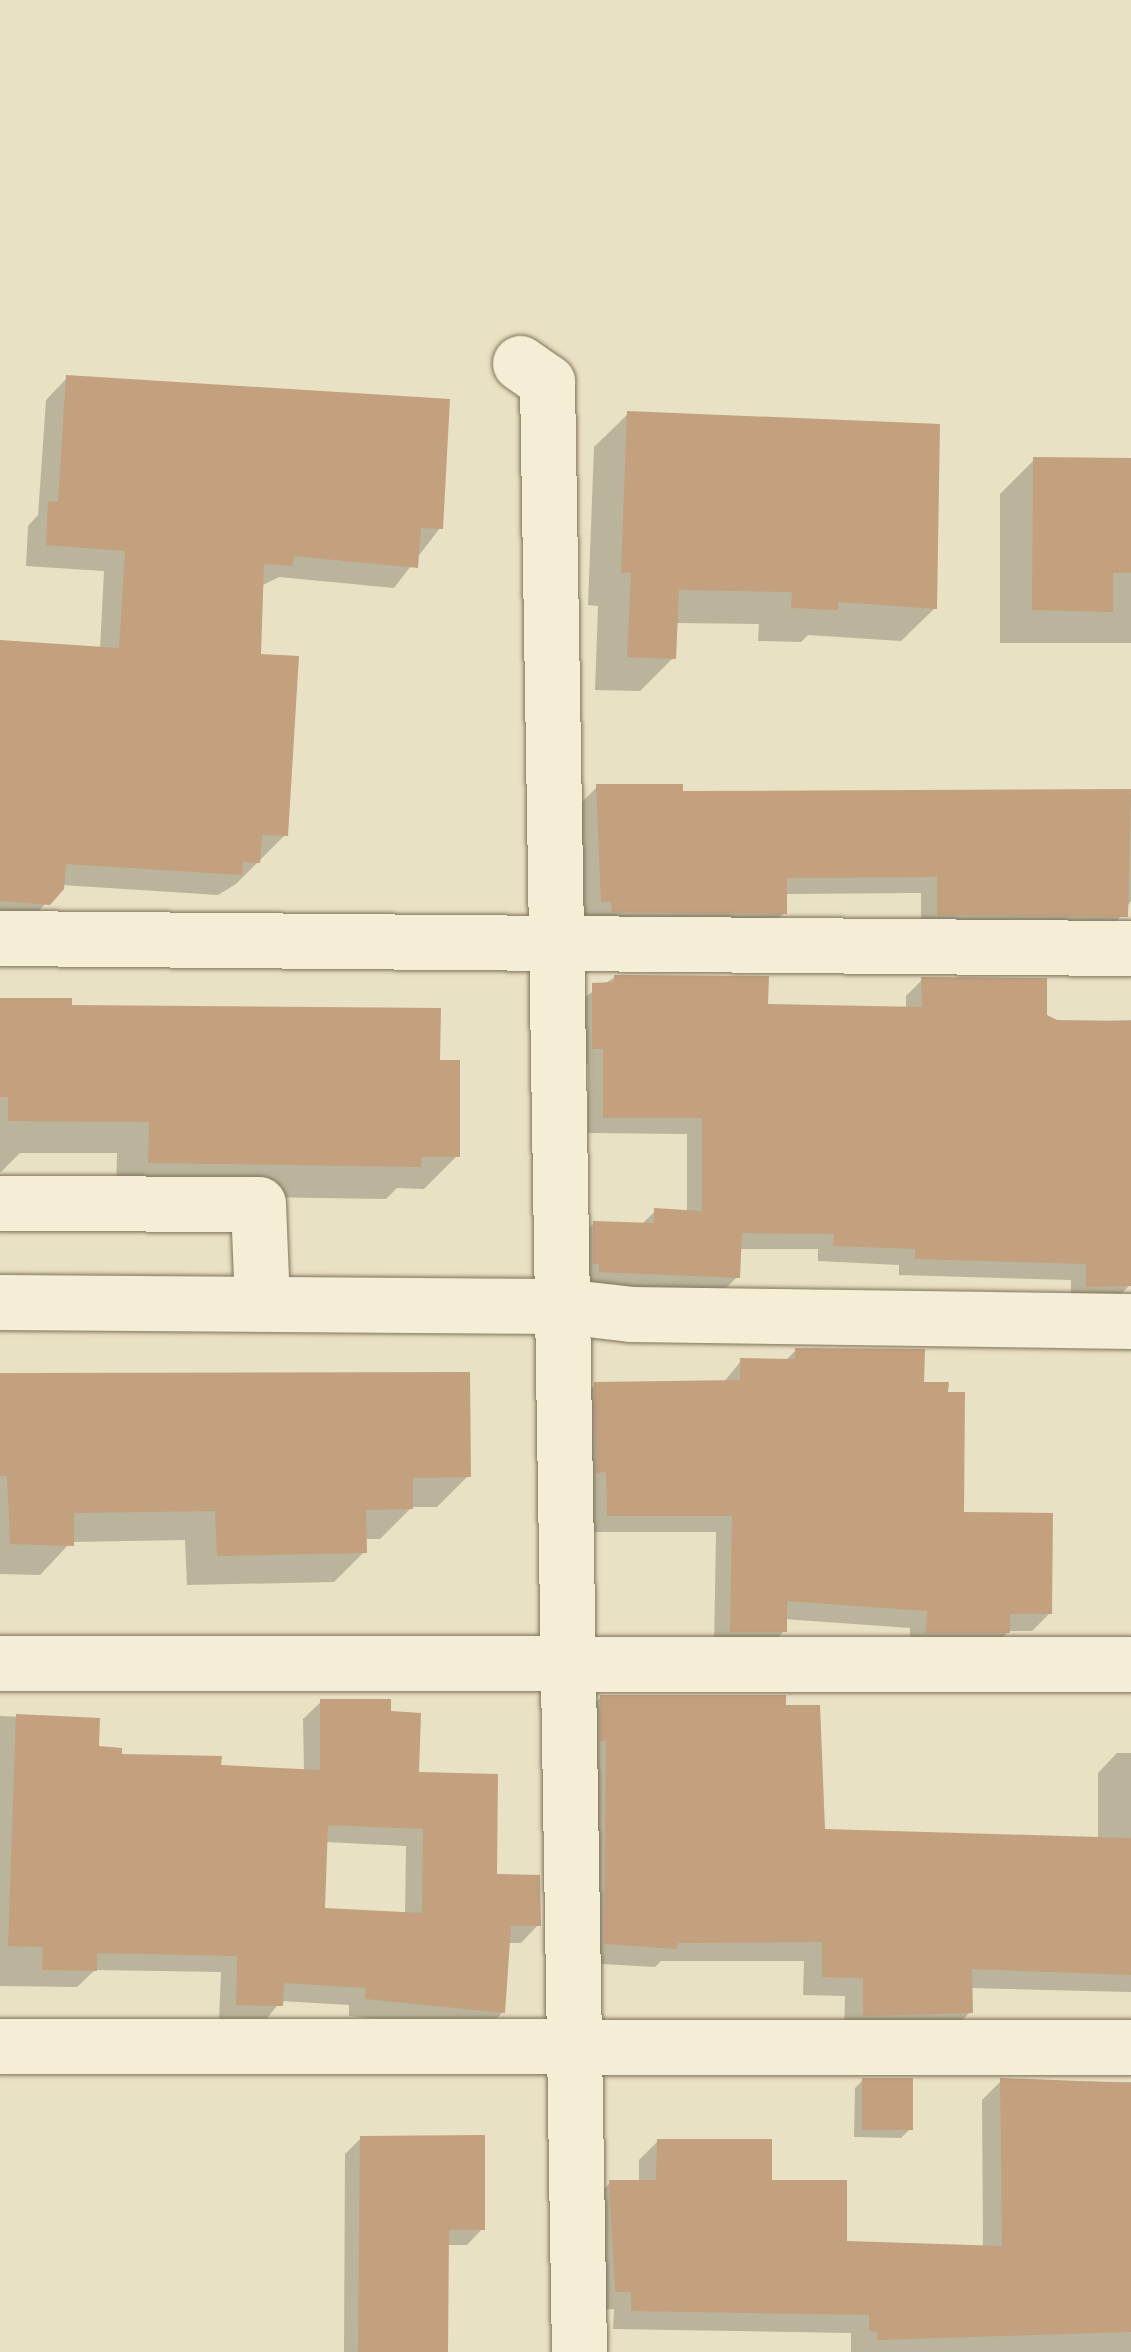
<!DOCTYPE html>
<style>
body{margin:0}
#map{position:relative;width:1131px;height:2352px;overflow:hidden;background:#e9e1c4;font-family:Georgia,serif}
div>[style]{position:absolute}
.shadow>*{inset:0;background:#0003}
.building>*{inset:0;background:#c3a07e;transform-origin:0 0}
.roads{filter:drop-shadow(0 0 2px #81735c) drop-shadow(0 0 2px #81735c)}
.minor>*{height:55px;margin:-27.5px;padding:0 27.5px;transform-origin:27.5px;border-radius:27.5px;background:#f5eed6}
span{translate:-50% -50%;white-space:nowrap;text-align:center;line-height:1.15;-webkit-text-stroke:8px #f1ebd3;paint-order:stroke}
</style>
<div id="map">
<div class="shadow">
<div style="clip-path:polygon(67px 378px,440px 528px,394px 588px,279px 577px,261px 586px,258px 656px,285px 835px,236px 884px,218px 895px,62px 885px,26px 925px,0 924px,0 643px,100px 649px,104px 571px,26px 566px,28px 526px,38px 515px,46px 400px)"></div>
<div style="clip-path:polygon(628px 414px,935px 608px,901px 641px,808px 635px,801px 642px,758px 641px,759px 624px,675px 623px,673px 658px,640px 691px,595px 690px,598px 606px,588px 605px,594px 447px)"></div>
<div style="clip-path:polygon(1034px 460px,1131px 460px,1131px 643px,1000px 643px,1000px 494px)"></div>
<div style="clip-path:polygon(597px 787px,681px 793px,1131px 794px,1131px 901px,1109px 933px,921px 931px,921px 893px,785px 894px,784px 913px,767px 930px,584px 918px,580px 804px)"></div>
<div style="clip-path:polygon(615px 977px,765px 1006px,906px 1009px,906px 996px,922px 980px,1056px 1023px,1131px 1020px,1130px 1285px,1113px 1302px,1071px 1302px,1071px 1280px,899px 1275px,899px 1265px,818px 1261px,818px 1249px,739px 1249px,737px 1277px,721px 1293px,584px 1287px,578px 1239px,594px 1223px,641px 1225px,655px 1211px,687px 1213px,687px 1134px,588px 1133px,588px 1064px,577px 1064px,577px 1002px)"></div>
<div style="clip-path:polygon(0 1001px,438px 1062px,457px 1156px,424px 1189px,397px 1188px,386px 1199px,116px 1195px,117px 1153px,20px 1153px,0 1173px)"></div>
<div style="clip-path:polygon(796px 1350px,922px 1384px,961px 1515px,1050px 1613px,1032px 1631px,1009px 1631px,991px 1649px,910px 1649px,910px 1628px,784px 1619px,784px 1631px,767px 1649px,714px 1649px,716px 1532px,590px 1532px,578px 1401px,596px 1384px,723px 1383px,741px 1361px,785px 1361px)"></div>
<div style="clip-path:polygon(0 1376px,468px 1476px,437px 1507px,412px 1507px,380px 1539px,364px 1539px,364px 1552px,334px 1582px,187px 1585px,185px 1540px,71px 1542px,40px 1575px,0 1574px)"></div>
<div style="clip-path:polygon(601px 1697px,823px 1831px,1098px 1839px,1098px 1773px,1117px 1753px,1131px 1753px,1131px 1992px,970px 1988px,970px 2012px,951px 2032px,844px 2034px,845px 1996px,803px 1995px,804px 1961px,661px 1961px,655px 1967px,585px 1963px,581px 1717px)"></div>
<div style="clip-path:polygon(evenodd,321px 1702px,388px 1714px,416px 1774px,538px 1925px,521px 1943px,507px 1943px,503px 2012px,485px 2030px,349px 2016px,349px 2005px,281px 2001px,263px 2023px,219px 2021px,221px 1972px,95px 1970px,77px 1987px,0 1986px,0 1716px,97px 1720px,96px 1749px,119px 1757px,304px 1772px,303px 1719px,321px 1702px,325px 1842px,406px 1846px,405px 1915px,322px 1910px,325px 1842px)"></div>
<div style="clip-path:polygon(863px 2080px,909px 2130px,901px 2138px,854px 2137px,855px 2088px)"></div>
<div style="clip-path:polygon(1001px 2081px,1131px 2082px,1131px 2352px,851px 2352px,851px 2333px,613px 2329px,614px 2309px,597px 2310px,591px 2202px,610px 2183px,639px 2183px,639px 2160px,658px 2141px,769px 2182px,845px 2244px,983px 2248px,982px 2100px)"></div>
<div style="clip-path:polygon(361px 2138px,482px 2229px,467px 2245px,446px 2245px,445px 2352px,344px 2352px,345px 2154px)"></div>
</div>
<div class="building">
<div style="clip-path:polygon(66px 375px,450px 399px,443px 529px,421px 528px,418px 568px,294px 556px,293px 566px,264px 564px,261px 654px,299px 656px,288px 836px,262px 835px,260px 863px,243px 862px,242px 875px,66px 864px,64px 889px,50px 905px,0 901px,0 640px,119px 648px,125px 551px,46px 545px,48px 501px,58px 502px)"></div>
<div style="clip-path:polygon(627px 411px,940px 424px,937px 609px,838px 602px,838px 610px,791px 608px,792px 592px,679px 590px,676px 659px,627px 657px,631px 573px,621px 573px)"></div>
<div style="clip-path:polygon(1033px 457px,1131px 458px,1131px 573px,1113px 573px,1113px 612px,1032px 610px)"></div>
<div style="clip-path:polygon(596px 784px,683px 784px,683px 791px,1131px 789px,1128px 917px,937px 915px,937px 877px,787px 878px,787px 914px,612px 912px,611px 902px,601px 902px)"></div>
<div style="clip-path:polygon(614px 975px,769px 976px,768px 1004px,922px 1007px,921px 977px,1047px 978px,1047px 1015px,1057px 1020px,1131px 1021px,1131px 1286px,1086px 1287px,1086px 1264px,915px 1259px,915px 1249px,833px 1246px,834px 1234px,742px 1233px,740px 1278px,599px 1272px,599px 1264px,593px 1264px,593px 1221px,654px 1223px,654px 1208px,702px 1211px,702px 1118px,603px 1118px,603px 1049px,592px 1049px,592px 983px,614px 982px)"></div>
<div style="clip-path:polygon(0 998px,72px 998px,72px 1005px,441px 1008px,440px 1060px,460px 1060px,460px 1157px,422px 1157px,421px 1167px,148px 1163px,149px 1122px,8px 1121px,8px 1097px,0 1097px)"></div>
<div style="clip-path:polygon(795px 1348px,925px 1349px,924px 1382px,949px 1382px,948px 1392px,965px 1392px,964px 1512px,1053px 1513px,1052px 1614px,1010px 1614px,1010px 1633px,926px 1633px,927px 1611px,787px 1601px,787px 1632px,730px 1632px,732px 1516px,607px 1516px,606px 1472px,596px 1473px,594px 1382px,740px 1380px,740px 1358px,795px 1359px)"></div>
<div style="clip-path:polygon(470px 1372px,471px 1477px,413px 1478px,413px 1509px,366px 1510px,367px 1553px,217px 1556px,215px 1511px,74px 1513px,74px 1546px,10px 1544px,7px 1476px,0 1476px,0 1373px)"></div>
<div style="clip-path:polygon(600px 1695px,786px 1695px,786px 1705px,820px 1705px,825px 1829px,1131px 1838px,1131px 1975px,972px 1969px,973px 2013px,863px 2016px,863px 1978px,822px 1977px,822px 1942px,678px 1943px,677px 1949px,604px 1944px,606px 1741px,600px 1741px)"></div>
<div style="clip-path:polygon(evenodd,320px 1699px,391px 1699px,391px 1711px,421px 1713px,419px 1772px,498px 1774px,497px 1874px,540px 1875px,541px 1926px,511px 1926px,505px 2013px,365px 1999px,366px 1988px,284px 1983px,283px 2006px,236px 2005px,237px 1956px,97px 1953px,97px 1971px,42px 1970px,43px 1947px,8px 1946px,16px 1714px,100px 1718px,99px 1746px,122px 1748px,122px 1754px,222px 1756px,221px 1765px,320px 1770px,320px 1699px,328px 1825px,423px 1829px,422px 1913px,325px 1908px,328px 1825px)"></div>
<div style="left:862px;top:2078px;width:51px;height:52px"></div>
<div style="clip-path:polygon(1000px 2078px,1131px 2083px,1131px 2332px,877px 2340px,877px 2332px,869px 2331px,869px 2315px,631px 2311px,631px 2292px,615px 2292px,609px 2180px,656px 2180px,657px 2139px,772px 2139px,772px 2180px,847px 2180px,847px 2241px,1002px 2246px)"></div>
<div style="clip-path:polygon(485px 2135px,485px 2230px,449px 2230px,448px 2352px,358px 2352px,360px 2136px)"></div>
</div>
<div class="roads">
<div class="minor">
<div style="left:520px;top:363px;width:33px;rotate:35deg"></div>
<div style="left:547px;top:382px;width:1970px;rotate:89.07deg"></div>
<div style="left:0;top:938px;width:1131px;rotate:0.51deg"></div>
<div style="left:0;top:1203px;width:258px;rotate:0.2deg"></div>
<div style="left:258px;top:1204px;width:99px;rotate:87.7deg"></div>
<div style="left:0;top:1302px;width:562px;rotate:0.41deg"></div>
<div style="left:562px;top:1306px;width:69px;rotate:6.6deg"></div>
<div style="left:631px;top:1314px;width:500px;rotate:0.8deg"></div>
<div style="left:0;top:1663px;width:1131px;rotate:0.05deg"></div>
<div style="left:0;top:2046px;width:1131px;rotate:0.05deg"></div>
</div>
</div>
</div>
